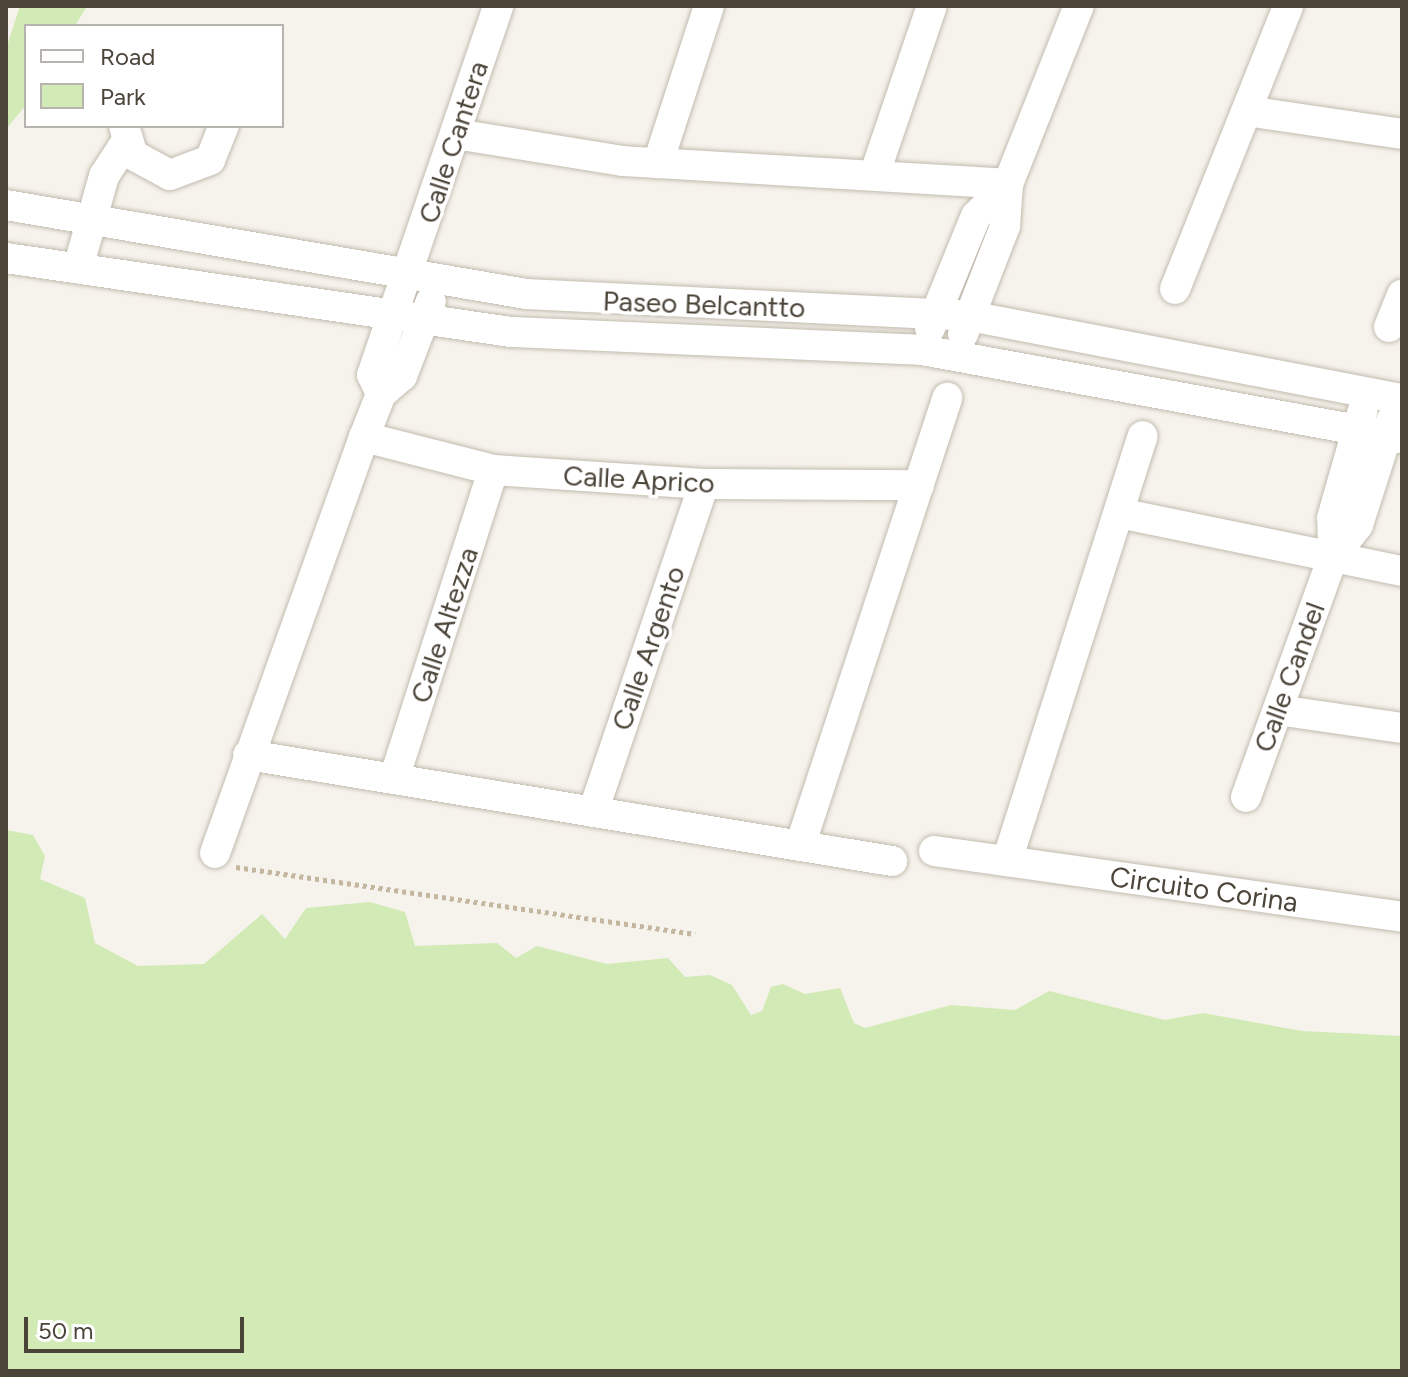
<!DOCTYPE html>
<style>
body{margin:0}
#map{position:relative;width:1408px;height:1377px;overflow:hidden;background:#f6f3ec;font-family:Figtree,sans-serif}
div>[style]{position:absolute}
.green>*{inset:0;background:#d2eab5}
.path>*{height:5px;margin-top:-2.5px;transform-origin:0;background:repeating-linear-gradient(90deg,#c4b79f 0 4px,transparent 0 8px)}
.roads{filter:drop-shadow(0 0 2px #c2bbae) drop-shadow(0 0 2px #c2bbae)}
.minor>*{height:30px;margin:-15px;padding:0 15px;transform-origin:15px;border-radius:15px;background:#fff}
span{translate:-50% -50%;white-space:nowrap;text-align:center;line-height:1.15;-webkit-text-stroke:7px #fff;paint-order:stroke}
.street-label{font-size:28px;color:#4b4439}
.frame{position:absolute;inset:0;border:8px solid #4b4439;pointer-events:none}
.legend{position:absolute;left:24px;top:24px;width:260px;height:104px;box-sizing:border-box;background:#fff;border:2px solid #b7b4b0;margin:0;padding:10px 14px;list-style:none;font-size:24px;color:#4b4439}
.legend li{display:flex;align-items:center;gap:16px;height:40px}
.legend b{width:40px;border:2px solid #b7b4b0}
.scale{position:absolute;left:24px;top:1317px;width:220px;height:36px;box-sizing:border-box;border:4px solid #4b4439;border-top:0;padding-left:10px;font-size:24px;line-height:28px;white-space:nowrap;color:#4b4439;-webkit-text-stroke:6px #fff;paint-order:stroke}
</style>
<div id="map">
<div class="green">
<div style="clip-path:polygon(20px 6px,87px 6px,75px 26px,26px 26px,26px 105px,6px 129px,6px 49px)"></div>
<div style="clip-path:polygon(6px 830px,33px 835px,45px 856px,40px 879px,85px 898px,95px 943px,138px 966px,204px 964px,262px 914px,285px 939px,306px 908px,370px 902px,405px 912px,415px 946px,497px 943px,516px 958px,537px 946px,607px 964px,668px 958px,685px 977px,710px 975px,732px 985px,751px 1015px,762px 1011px,771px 987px,783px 984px,805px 994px,840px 988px,854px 1023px,865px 1028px,951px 1005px,1015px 1010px,1049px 991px,1165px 1020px,1203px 1013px,1302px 1031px,1402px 1036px,1402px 1371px,6px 1371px)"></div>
</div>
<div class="path">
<div style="left:236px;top:867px;width:464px;rotate:8.3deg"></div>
</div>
<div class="roads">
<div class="minor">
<div style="left:1247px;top:111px;width:157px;rotate:8.4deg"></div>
<div style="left:124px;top:126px;width:30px;rotate:73deg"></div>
<div style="left:133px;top:155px;width:42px;rotate:28.4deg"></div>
<div style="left:170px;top:175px;width:43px;rotate:-20.6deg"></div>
<div style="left:210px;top:160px;width:37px;rotate:-68deg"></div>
<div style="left:456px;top:134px;width:168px;rotate:9.2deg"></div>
<div style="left:622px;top:161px;width:387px;rotate:3.4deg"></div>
<div style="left:658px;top:163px;width:165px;rotate:-72deg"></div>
<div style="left:875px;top:173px;width:176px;rotate:-71.2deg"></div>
<div style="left:6px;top:205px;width:528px;rotate:9.71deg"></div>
<div style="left:526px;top:294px;width:445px;rotate:2.8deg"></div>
<div style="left:970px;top:316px;width:440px;rotate:10.9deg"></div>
<div style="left:6px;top:258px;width:510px;rotate:8.34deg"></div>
<div style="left:511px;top:332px;width:411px;rotate:2.5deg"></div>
<div style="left:922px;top:350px;width:488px;rotate:10.4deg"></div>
<div style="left:78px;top:268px;width:96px;rotate:-74.2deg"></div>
<div style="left:104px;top:176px;width:40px;rotate:-57.1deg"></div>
<div style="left:1175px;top:289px;width:305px;rotate:-68.2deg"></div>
<div style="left:1389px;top:327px;width:35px;rotate:-68deg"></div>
<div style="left:930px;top:328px;width:121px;rotate:-67.7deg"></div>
<div style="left:976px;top:216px;width:45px;rotate:-45deg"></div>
<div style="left:963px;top:334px;width:116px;rotate:-68.7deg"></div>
<div style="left:1005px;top:226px;width:42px;rotate:-85.9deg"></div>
<div style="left:1008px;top:184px;width:192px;rotate:-68.3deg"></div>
<div style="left:381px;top:394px;width:21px;rotate:-115deg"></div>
<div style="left:372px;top:375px;width:390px;rotate:-71.1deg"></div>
<div style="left:364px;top:437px;width:133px;rotate:14.3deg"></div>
<div style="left:493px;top:470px;width:211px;rotate:3.8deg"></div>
<div style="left:704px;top:484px;width:215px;rotate:0.3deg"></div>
<div style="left:1119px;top:513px;width:289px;rotate:11.6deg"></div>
<div style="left:1333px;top:557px;width:39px;rotate:-91deg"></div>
<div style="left:1332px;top:518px;width:112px;rotate:-74deg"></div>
<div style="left:1278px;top:710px;width:125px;rotate:8.3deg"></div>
<div style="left:248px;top:755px;width:653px;rotate:9.35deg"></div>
<div style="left:394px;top:779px;width:324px;rotate:-72.2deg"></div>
<div style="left:1246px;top:797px;width:255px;rotate:-70.1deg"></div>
<div style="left:1333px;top:557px;width:41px;rotate:-52deg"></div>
<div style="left:1358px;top:525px;width:111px;rotate:-72.2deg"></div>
<div style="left:593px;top:812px;width:346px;rotate:-71.3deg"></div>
<div style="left:800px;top:846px;width:472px;rotate:-71.8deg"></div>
<div style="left:934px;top:851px;width:473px;rotate:8deg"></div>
<div style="left:215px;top:853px;width:442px;rotate:-70.3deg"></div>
<div style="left:364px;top:437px;width:46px;rotate:-68.4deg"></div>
<div style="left:381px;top:394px;width:28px;rotate:-41deg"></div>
<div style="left:402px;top:376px;width:80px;rotate:-68.9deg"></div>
<div style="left:1007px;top:861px;width:446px;rotate:-72.3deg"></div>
</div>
</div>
<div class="street-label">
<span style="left:453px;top:142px;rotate:-72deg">Calle Cantera</span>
<span style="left:704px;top:304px;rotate:2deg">Paseo Belcantto</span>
<span style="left:639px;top:479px;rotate:3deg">Calle Aprico</span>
<span style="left:444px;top:625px;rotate:-72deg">Calle Altezza</span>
<span style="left:648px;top:648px;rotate:-71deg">Calle Argento</span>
<span style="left:1289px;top:677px;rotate:-70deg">Calle Candel</span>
<span style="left:1204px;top:889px;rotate:8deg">Circuito Corina</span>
</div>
<div class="frame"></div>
<ul class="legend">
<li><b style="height:10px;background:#fff"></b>Road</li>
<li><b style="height:22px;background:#d2eab5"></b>Park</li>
</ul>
<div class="scale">50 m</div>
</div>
